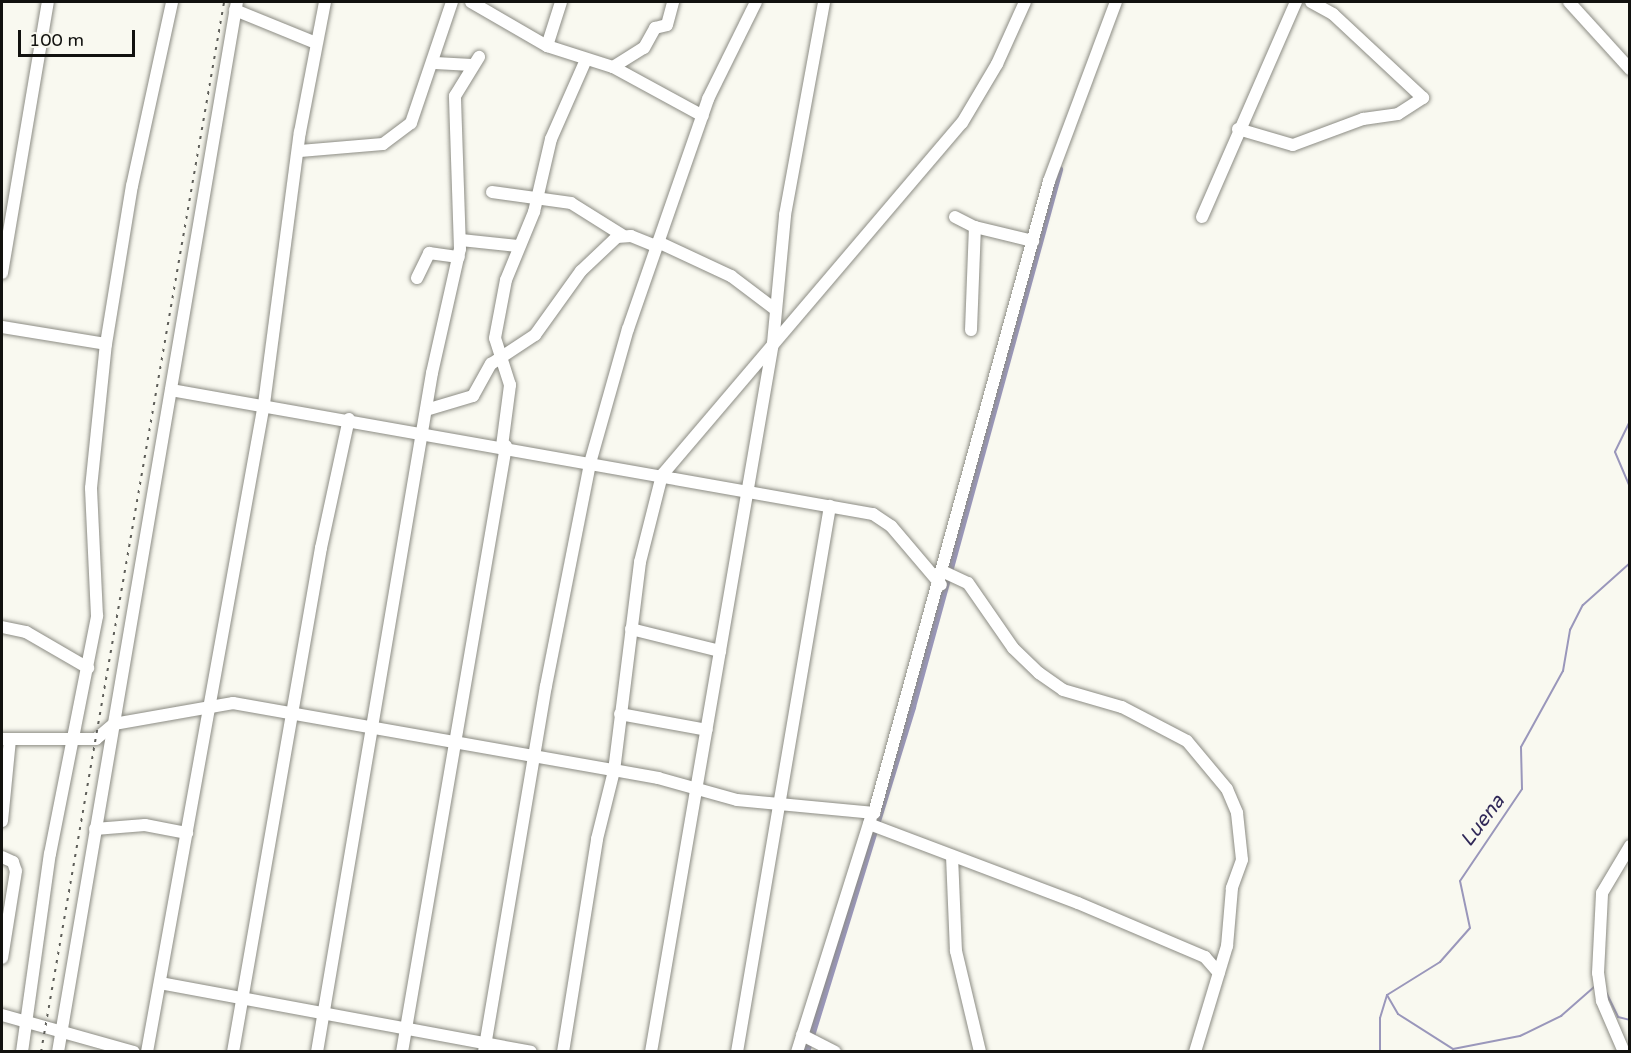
<!DOCTYPE html>
<style>
body{margin:0}
#map{position:relative;width:1631px;height:1053px;overflow:hidden;background:#f9f9f0;font-family:"Varela Round",sans-serif}
div>[style]{position:absolute}
.stream>*{height:2px;margin:-1px;padding:0 1px;transform-origin:1px;border-radius:1px;background:#9a97bb}
.canal>*{height:8px;margin:-4px;padding:0 4px;transform-origin:4px;border-radius:4px;background:#9a97bb}
.roads{filter:drop-shadow(0 0 2px #8c8c84) drop-shadow(0 0 2px #8c8c84)}
.minor>*{height:12px;margin:-6px;padding:0 6px;transform-origin:6px;border-radius:6px;background:#fff}
.rail>*{height:2px;margin-top:-1px;transform-origin:0;background:repeating-linear-gradient(90deg,#5f5f5a 0 3px,transparent 0 9px)}
span{translate:-50% -50%;white-space:nowrap;text-align:center;line-height:1.15;-webkit-text-stroke:4.5px #f9f9f0;paint-order:stroke}
.water-label{font-size:20px;color:#312958;font-style:italic}
.frame{position:absolute;inset:0;border:3px solid #12120f;pointer-events:none}
.scale{position:absolute;left:18px;top:30px;width:117px;height:27px;box-sizing:border-box;border:3px solid #12120f;border-top:0;padding-left:8px;font-size:18px;line-height:21px;white-space:nowrap;color:#12120f;-webkit-text-stroke:4px #f9f9f0;paint-order:stroke}
</style>
<div id="map">
<div class="stream">
<div style="left:1630px;top:421px;width:34px;rotate:116deg"></div>
<div style="left:1615px;top:452px;width:38px;rotate:67deg"></div>
<div style="left:1605px;top:990px;width:30px;rotate:64deg"></div>
<div style="left:1618px;top:1017px;width:12px;rotate:14deg"></div>
<div style="left:1387px;top:995px;width:22px;rotate:60deg"></div>
<div style="left:1398px;top:1014px;width:65px;rotate:32.5deg"></div>
<div style="left:1453px;top:1049px;width:68px;rotate:-11deg"></div>
<div style="left:1520px;top:1036px;width:46px;rotate:-26deg"></div>
<div style="left:1561px;top:1016px;width:44px;rotate:-41.3deg"></div>
<div style="left:1380px;top:1052px;width:34px;rotate:-90deg"></div>
<div style="left:1380px;top:1018px;width:24px;rotate:-73deg"></div>
<div style="left:1387px;top:995px;width:62px;rotate:-31.9deg"></div>
<div style="left:1440px;top:962px;width:45px;rotate:-48.6deg"></div>
<div style="left:1470px;top:928px;width:48px;rotate:-102deg"></div>
<div style="left:1460px;top:881px;width:111px;rotate:-56deg"></div>
<div style="left:1522px;top:789px;width:42px;rotate:-91.4deg"></div>
<div style="left:1521px;top:747px;width:87px;rotate:-61.1deg"></div>
<div style="left:1563px;top:671px;width:42px;rotate:-80.3deg"></div>
<div style="left:1570px;top:630px;width:28px;rotate:-63deg"></div>
<div style="left:1583px;top:605px;width:63px;rotate:-41.8deg"></div>
</div>
<div class="canal">
<div style="left:806px;top:1052px;width:361px;rotate:-72.9deg"></div>
<div style="left:912px;top:707px;width:557px;rotate:-74.69deg"></div>
</div>
<div class="roads">
<div class="minor">
<div style="left:471px;top:2px;width:88px;rotate:30.1deg"></div>
<div style="left:547px;top:46px;width:69px;rotate:17.7deg"></div>
<div style="left:613px;top:67px;width:36px;rotate:-32deg"></div>
<div style="left:644px;top:48px;width:23px;rotate:-61deg"></div>
<div style="left:655px;top:28px;width:12px;rotate:-14deg"></div>
<div style="left:667px;top:25px;width:24px;rotate:-75deg"></div>
<div style="left:1569px;top:2px;width:91px;rotate:47.7deg"></div>
<div style="left:235px;top:10px;width:87px;rotate:22.2deg"></div>
<div style="left:547px;top:46px;width:46px;rotate:-72.3deg"></div>
<div style="left:435px;top:63px;width:37px;rotate:3deg"></div>
<div style="left:613px;top:67px;width:102px;rotate:28.6deg"></div>
<div style="left:1238px;top:129px;width:57px;rotate:16.2deg"></div>
<div style="left:1293px;top:145px;width:75px;rotate:-20.4deg"></div>
<div style="left:1363px;top:119px;width:35px;rotate:-8deg"></div>
<div style="left:1398px;top:114px;width:30px;rotate:-33deg"></div>
<div style="left:1423px;top:98px;width:123px;rotate:-137deg"></div>
<div style="left:1333px;top:14px;width:25px;rotate:-151deg"></div>
<div style="left:300px;top:151px;width:83px;rotate:-4.8deg"></div>
<div style="left:383px;top:144px;width:35px;rotate:-37deg"></div>
<div style="left:411px;top:123px;width:128px;rotate:-71.3deg"></div>
<div style="left:492px;top:192px;width:80px;rotate:7.9deg"></div>
<div style="left:571px;top:203px;width:60px;rotate:32.1deg"></div>
<div style="left:955px;top:217px;width:22px;rotate:27deg"></div>
<div style="left:975px;top:227px;width:60px;rotate:13.6deg"></div>
<div style="left:1202px;top:217px;width:235px;rotate:-66.4deg"></div>
<div style="left:461px;top:240px;width:57px;rotate:6deg"></div>
<div style="left:658px;top:242px;width:81px;rotate:25deg"></div>
<div style="left:731px;top:276px;width:56px;rotate:37.1deg"></div>
<div style="left:2px;top:273px;width:275px;rotate:-80.4deg"></div>
<div style="left:417px;top:278px;width:28px;rotate:-64deg"></div>
<div style="left:429px;top:253px;width:30px;rotate:8deg"></div>
<div style="left:2px;top:327px;width:105px;rotate:9.3deg"></div>
<div style="left:971px;top:330px;width:103px;rotate:-87.8deg"></div>
<div style="left:171px;top:390px;width:713px;rotate:10.02deg"></div>
<div style="left:873px;top:514px;width:22px;rotate:34deg"></div>
<div style="left:891px;top:526px;width:77px;rotate:49.7deg"></div>
<div style="left:426px;top:410px;width:49px;rotate:-16.6deg"></div>
<div style="left:473px;top:396px;width:37px;rotate:-61deg"></div>
<div style="left:491px;top:364px;width:53px;rotate:-33.4deg"></div>
<div style="left:535px;top:335px;width:79px;rotate:-54.3deg"></div>
<div style="left:581px;top:271px;width:50px;rotate:-43.4deg"></div>
<div style="left:617px;top:237px;width:14px;rotate:-4deg"></div>
<div style="left:631px;top:236px;width:27px;rotate:22deg"></div>
<div style="left:502px;top:446px;width:62px;rotate:-82.5deg"></div>
<div style="left:510px;top:385px;width:49px;rotate:-107.7deg"></div>
<div style="left:495px;top:338px;width:59px;rotate:-79.3deg"></div>
<div style="left:506px;top:280px;width:74px;rotate:-67.6deg"></div>
<div style="left:534px;top:212px;width:75px;rotate:-76.9deg"></div>
<div style="left:551px;top:139px;width:84px;rotate:-66.2deg"></div>
<div style="left:944px;top:572px;width:26px;rotate:25deg"></div>
<div style="left:968px;top:583px;width:79px;rotate:55.3deg"></div>
<div style="left:1013px;top:648px;width:36px;rotate:44deg"></div>
<div style="left:1039px;top:673px;width:29px;rotate:35deg"></div>
<div style="left:1063px;top:690px;width:61px;rotate:16.1deg"></div>
<div style="left:1122px;top:707px;width:73px;rotate:27.6deg"></div>
<div style="left:1187px;top:741px;width:62px;rotate:50.2deg"></div>
<div style="left:1227px;top:789px;width:26px;rotate:67deg"></div>
<div style="left:1237px;top:813px;width:47px;rotate:83.9deg"></div>
<div style="left:1242px;top:860px;width:30px;rotate:110deg"></div>
<div style="left:1232px;top:888px;width:58px;rotate:94.9deg"></div>
<div style="left:1227px;top:946px;width:111px;rotate:106.8deg"></div>
<div style="left:2px;top:627px;width:25px;rotate:12deg"></div>
<div style="left:26px;top:632px;width:72px;rotate:30.1deg"></div>
<div style="left:631px;top:629px;width:92px;rotate:13.9deg"></div>
<div style="left:620px;top:714px;width:88px;rotate:10.4deg"></div>
<div style="left:2px;top:739px;width:94px"></div>
<div style="left:96px;top:739px;width:23px;rotate:-40deg"></div>
<div style="left:114px;top:724px;width:121px;rotate:-10deg"></div>
<div style="left:233px;top:703px;width:432px;rotate:10deg"></div>
<div style="left:658px;top:778px;width:82px;rotate:15.6deg"></div>
<div style="left:737px;top:800px;width:138px;rotate:5.4deg"></div>
<div style="left:874px;top:813px;width:656px;rotate:-74.52deg"></div>
<div style="left:1049px;top:181px;width:191px;rotate:-69.5deg"></div>
<div style="left:2px;top:821px;width:81px;rotate:-84.4deg"></div>
<div style="left:869px;top:824px;width:223px;rotate:20.7deg"></div>
<div style="left:1078px;top:903px;width:138px;rotate:23deg"></div>
<div style="left:1205px;top:957px;width:21px;rotate:49deg"></div>
<div style="left:95px;top:829px;width:50px;rotate:-4.6deg"></div>
<div style="left:145px;top:825px;width:43px;rotate:10.8deg"></div>
<div style="left:952px;top:856px;width:95px;rotate:87.6deg"></div>
<div style="left:956px;top:951px;width:104px;rotate:76.6deg"></div>
<div style="left:2px;top:857px;width:12px;rotate:24deg"></div>
<div style="left:13px;top:862px;width:9px;rotate:72deg"></div>
<div style="left:16px;top:871px;width:88px;rotate:99.1deg"></div>
<div style="left:160px;top:983px;width:377px;rotate:10.5deg"></div>
<div style="left:2px;top:1015px;width:137px;rotate:15.7deg"></div>
<div style="left:802px;top:1035px;width:37px;rotate:27deg"></div>
<div style="left:22px;top:1052px;width:200px;rotate:-82deg"></div>
<div style="left:50px;top:854px;width:243px;rotate:-78.8deg"></div>
<div style="left:97px;top:616px;width:128px;rotate:-92.7deg"></div>
<div style="left:91px;top:488px;width:145px;rotate:-84.1deg"></div>
<div style="left:106px;top:344px;width:160px;rotate:-80.7deg"></div>
<div style="left:132px;top:186px;width:188px;rotate:-77.7deg"></div>
<div style="left:58px;top:1052px;width:1065px;rotate:-80.33deg"></div>
<div style="left:147px;top:1052px;width:658px;rotate:-79.77deg"></div>
<div style="left:264px;top:404px;width:274px;rotate:-82.5deg"></div>
<div style="left:300px;top:132px;width:132px;rotate:-79.1deg"></div>
<div style="left:233px;top:1052px;width:512px;rotate:-80.1deg"></div>
<div style="left:321px;top:548px;width:132px;rotate:-77.8deg"></div>
<div style="left:317px;top:1052px;width:689px;rotate:-80.39deg"></div>
<div style="left:432px;top:373px;width:127px;rotate:-77.3deg"></div>
<div style="left:460px;top:249px;width:153px;rotate:-91.9deg"></div>
<div style="left:455px;top:96px;width:46px;rotate:-58.4deg"></div>
<div style="left:402px;top:1052px;width:615px;rotate:-80.26deg"></div>
<div style="left:484px;top:1052px;width:371px;rotate:-80.4deg"></div>
<div style="left:546px;top:686px;width:227px;rotate:-78.8deg"></div>
<div style="left:590px;top:463px;width:139px;rotate:-74.2deg"></div>
<div style="left:628px;top:329px;width:244px;rotate:-70.8deg"></div>
<div style="left:708px;top:99px;width:108px;rotate:-63.7deg"></div>
<div style="left:563px;top:1052px;width:216px;rotate:-80.9deg"></div>
<div style="left:597px;top:839px;width:70px;rotate:-76deg"></div>
<div style="left:614px;top:771px;width:211px;rotate:-82.9deg"></div>
<div style="left:640px;top:562px;width:90px;rotate:-75.8deg"></div>
<div style="left:662px;top:475px;width:462px;rotate:-49.6deg"></div>
<div style="left:962px;top:123px;width:69px;rotate:-59.3deg"></div>
<div style="left:997px;top:64px;width:68px;rotate:-65.7deg"></div>
<div style="left:651px;top:1052px;width:719px;rotate:-80.24deg"></div>
<div style="left:773px;top:343px;width:129px;rotate:-84.6deg"></div>
<div style="left:785px;top:215px;width:217px;rotate:-79.6deg"></div>
<div style="left:737px;top:1052px;width:554px;rotate:-80.33deg"></div>
<div style="left:797px;top:1052px;width:245px;rotate:-72.5deg"></div>
<div style="left:1624px;top:1052px;width:56px;rotate:-113.3deg"></div>
<div style="left:1602px;top:1001px;width:28px;rotate:-98deg"></div>
<div style="left:1598px;top:973px;width:80px;rotate:-87.1deg"></div>
<div style="left:1602px;top:893px;width:55px;rotate:-59.2deg"></div>
</div>
</div>
<div class="rail">
<div style="left:41px;top:1052px;width:1066px;rotate:-80.11deg"></div>
</div>
<div class="water-label">
<span style="left:1483px;top:821px;rotate:-53deg">Luena</span>
</div>
<div class="frame"></div>
<div class="scale">100 m</div>
</div>
